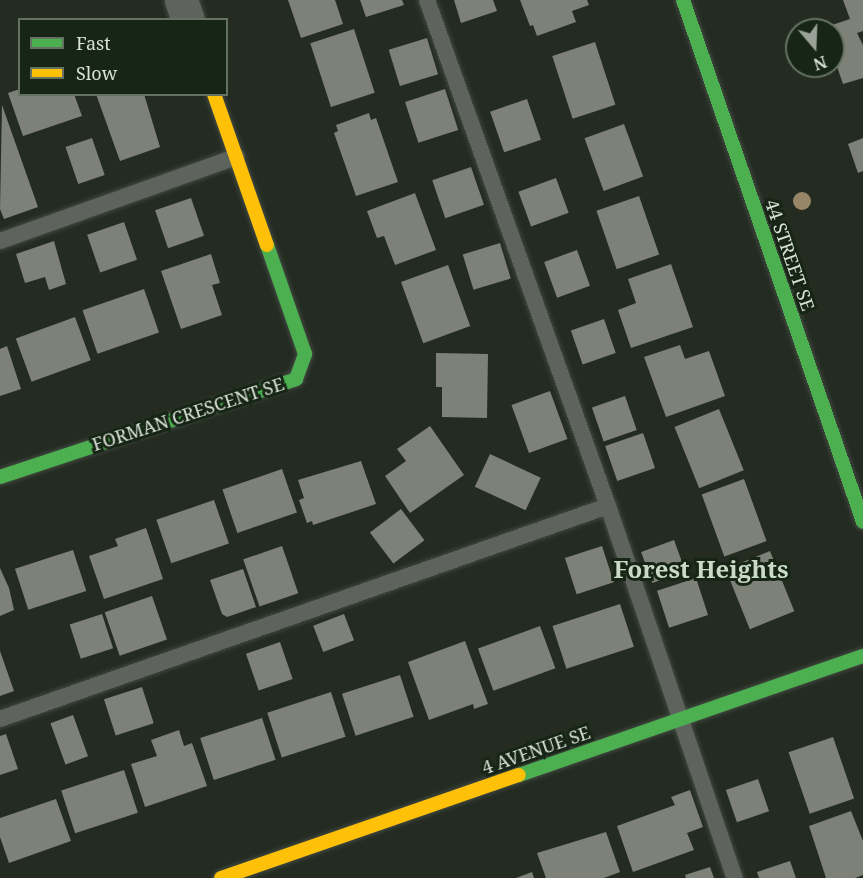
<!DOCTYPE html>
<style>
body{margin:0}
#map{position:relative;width:863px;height:878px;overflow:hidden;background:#242c22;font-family:"Noto Serif",serif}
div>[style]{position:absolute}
.building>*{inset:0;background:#7d8177;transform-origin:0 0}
.roads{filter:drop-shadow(0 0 2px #424941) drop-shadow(0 0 2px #424941)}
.lane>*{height:16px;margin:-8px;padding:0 8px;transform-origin:8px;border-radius:8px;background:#5e645d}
.street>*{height:33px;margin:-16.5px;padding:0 16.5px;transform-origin:16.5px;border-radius:16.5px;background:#5e645d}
.fast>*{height:14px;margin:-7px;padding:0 7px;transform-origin:7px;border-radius:7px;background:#4caf50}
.slow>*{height:14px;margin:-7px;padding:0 7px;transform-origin:7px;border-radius:7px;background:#ffc107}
.trees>*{width:18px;height:18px;margin:-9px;border-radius:50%;background:#968667}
span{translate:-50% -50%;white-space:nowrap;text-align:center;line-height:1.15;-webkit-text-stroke:6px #162515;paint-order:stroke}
.street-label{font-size:18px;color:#d9e2d8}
.district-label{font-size:24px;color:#c8dbc6;font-weight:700}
.legend{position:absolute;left:18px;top:18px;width:210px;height:78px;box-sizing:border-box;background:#162515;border:2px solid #647163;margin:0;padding:8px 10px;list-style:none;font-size:18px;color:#d9e2d8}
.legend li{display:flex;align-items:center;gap:12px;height:30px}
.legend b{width:30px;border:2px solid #647163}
.north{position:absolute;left:785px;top:18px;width:60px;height:60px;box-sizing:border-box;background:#162515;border:2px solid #647163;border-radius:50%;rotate:161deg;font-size:16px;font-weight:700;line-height:24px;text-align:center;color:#d9e2d8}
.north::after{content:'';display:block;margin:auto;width:21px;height:27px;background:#9aa298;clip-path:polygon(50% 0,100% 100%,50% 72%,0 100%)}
</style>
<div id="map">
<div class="building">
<div style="clip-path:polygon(288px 0,335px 0,343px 24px,301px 38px)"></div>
<div style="clip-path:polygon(360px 0,402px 0,404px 5px,366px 17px)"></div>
<div style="clip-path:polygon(454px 0,493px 0,497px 11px,461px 23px)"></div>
<div style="clip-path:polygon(520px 0,587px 0,589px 5px,572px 11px,576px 22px,537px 36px,533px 25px,530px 26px)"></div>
<div style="clip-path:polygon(843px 0,863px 0,863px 31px,857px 33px,863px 45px,863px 78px,843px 84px,833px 55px,833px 30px,817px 30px,850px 19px)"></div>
<div style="left:354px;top:29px;width:67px;height:46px;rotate:72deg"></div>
<div style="left:427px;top:38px;width:38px;height:40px;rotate:73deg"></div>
<div style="left:595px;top:42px;width:66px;height:45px;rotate:72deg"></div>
<div style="clip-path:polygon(20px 89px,20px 94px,74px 94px,82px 116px,23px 136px,8px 93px)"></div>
<div style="left:445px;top:89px;width:43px;height:42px;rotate:72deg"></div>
<div style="clip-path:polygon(96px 94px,144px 94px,160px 147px,120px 161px)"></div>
<div style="left:527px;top:99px;width:43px;height:39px;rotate:71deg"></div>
<div style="clip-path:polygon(2px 105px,38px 207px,4px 219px,0 209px)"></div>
<div style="clip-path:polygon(369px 113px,371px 120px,376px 118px,398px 182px,356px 196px,334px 133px,338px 131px,336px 125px)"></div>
<div style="left:624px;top:124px;width:56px;height:42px;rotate:70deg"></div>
<div style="left:92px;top:138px;width:39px;height:28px;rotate:71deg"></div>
<div style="clip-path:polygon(863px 138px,863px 171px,858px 173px,848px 144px)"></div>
<div style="left:471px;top:167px;width:40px;height:41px;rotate:71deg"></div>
<div style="left:556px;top:178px;width:37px;height:40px;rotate:70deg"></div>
<div style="clip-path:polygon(415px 193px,436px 250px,395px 265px,384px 236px,377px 238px,367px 211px)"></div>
<div style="left:639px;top:196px;width:62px;height:45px;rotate:71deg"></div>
<div style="left:191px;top:198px;width:40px;height:38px;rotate:71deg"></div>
<div style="left:124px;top:222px;width:40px;height:39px;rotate:71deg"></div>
<div style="clip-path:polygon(54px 241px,66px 284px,49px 290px,45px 277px,25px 283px,16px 254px)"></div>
<div style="left:500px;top:243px;width:37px;height:39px;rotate:73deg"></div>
<div style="left:577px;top:250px;width:38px;height:35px;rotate:70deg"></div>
<div style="clip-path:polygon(211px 254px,220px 283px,212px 285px,222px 315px,181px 329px,161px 271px)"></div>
<div style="clip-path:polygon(671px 264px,693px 327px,631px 348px,618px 310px,636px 303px,628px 279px)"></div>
<div style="left:448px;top:265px;width:65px;height:50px;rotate:70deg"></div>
<div style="left:144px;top:289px;width:46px;height:65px;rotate:71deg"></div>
<div style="left:75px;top:317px;width:46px;height:63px;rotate:70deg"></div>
<div style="left:604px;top:319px;width:36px;height:35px;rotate:71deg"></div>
<div style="clip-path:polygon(680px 345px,685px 359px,709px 351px,725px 396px,666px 417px,644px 357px)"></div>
<div style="clip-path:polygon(7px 346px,21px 389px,0 396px,0 349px)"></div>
<div style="clip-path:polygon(436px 353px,488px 354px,487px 418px,442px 417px,442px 387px,436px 387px)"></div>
<div style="left:550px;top:391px;width:51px;height:41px;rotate:70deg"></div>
<div style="left:625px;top:396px;width:36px;height:35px;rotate:71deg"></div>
<div style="left:719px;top:409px;width:66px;height:48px;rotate:68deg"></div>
<div style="clip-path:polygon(430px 426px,464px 475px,410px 513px,385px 476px,406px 461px,397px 449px)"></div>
<div style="left:643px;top:433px;width:37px;height:40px;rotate:71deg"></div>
<div style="left:490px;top:454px;width:56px;height:36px;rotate:25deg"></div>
<div style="clip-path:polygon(361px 461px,376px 504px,313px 525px,312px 521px,307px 523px,299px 500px,304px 498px,298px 480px)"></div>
<div style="left:282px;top:469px;width:46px;height:63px;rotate:71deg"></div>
<div style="left:744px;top:479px;width:66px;height:45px;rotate:70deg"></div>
<div style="left:214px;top:500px;width:46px;height:61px;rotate:71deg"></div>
<div style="left:401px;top:509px;width:39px;height:39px;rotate:53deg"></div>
<div style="clip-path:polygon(146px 528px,163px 579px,104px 599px,89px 556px,118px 546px,115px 539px)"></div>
<div style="left:674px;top:540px;width:33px;height:35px;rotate:70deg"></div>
<div style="left:282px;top:546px;width:50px;height:41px;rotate:71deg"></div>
<div style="left:602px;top:546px;width:38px;height:39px;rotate:72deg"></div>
<div style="left:73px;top:550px;width:43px;height:61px;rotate:72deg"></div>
<div style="left:770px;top:551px;width:65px;height:48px;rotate:68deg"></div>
<div style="clip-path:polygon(0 568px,9px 588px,14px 610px,0 616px)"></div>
<div style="clip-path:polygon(243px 569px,256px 607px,227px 617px,222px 614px,210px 580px)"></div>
<div style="left:696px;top:578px;width:39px;height:41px;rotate:72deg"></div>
<div style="left:152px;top:596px;width:46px;height:50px;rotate:71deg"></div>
<div style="left:620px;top:604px;width:45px;height:71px;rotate:72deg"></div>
<div style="left:102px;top:614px;width:36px;height:34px;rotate:72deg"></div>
<div style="left:344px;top:614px;width:28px;height:33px;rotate:69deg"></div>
<div style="left:540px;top:626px;width:45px;height:66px;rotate:70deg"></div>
<div style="clip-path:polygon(465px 641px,488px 704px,474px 709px,473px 704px,429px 720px,408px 662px)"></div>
<div style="left:280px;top:642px;width:39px;height:36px;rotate:71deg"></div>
<div style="clip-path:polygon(0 651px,14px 691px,0 696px)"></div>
<div style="left:400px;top:675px;width:44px;height:61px;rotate:72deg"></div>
<div style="left:142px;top:687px;width:38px;height:40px;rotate:72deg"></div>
<div style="left:331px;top:692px;width:47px;height:67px;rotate:72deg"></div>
<div style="left:73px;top:715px;width:44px;height:24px;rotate:70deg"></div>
<div style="left:262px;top:718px;width:44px;height:65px;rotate:72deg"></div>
<div style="clip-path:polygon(179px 730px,184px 746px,192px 743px,207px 786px,145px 807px,131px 764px,157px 756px,151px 740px)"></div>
<div style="clip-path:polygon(6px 734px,18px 769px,0 775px,0 736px)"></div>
<div style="left:833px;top:737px;width:65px;height:47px;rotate:71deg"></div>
<div style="left:124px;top:770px;width:45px;height:66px;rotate:72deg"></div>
<div style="left:758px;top:779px;width:34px;height:34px;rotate:71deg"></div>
<div style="clip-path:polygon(690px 790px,703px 827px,687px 833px,694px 850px,633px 872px,617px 826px,675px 805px,671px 797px)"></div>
<div style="clip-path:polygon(56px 799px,71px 841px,9px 863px,0 837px,0 818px)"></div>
<div style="clip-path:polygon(851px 811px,863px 841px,863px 875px,855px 878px,826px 878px,809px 826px)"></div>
<div style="clip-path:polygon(606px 832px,620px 872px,604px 878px,546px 878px,537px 853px)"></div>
<div style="clip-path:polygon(790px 861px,796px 878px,759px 878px,757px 872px)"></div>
<div style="clip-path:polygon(710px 867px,714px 878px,686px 878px,685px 875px)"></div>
<div style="clip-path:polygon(532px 872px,534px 878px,516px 878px)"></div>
</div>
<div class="roads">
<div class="lane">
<div style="left:427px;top:0;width:537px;rotate:70.32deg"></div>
<div style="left:608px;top:506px;width:393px;rotate:71.2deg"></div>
<div style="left:0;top:241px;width:251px;rotate:-19.6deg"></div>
<div style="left:0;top:719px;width:644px;rotate:-19.31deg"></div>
</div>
<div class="street">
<div style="left:181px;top:0;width:21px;rotate:71deg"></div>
</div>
<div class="fast">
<div style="left:683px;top:0;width:552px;rotate:70.97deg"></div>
<div style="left:0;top:477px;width:312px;rotate:-18.3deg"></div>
<div style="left:296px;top:379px;width:27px;rotate:-70deg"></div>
<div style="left:305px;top:354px;width:115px;rotate:-109.2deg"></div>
<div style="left:519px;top:775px;width:364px;rotate:-19.1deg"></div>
</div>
<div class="slow">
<div style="left:214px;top:94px;width:160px;rotate:70.7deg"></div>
<div style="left:221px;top:878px;width:315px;rotate:-19.1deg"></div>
</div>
</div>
<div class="trees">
<div style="left:802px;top:201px"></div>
</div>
<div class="street-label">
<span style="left:790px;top:255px;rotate:71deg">44 STREET SE</span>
<span style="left:188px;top:414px;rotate:-18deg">FORMAN CRESCENT SE</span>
<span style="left:536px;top:750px;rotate:-19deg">4 AVENUE SE</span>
</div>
<div class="district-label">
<span style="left:701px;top:569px">Forest Heights</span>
</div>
<ul class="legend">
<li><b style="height:8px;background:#4caf50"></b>Fast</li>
<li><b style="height:8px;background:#ffc107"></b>Slow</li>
</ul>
<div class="north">N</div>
</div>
